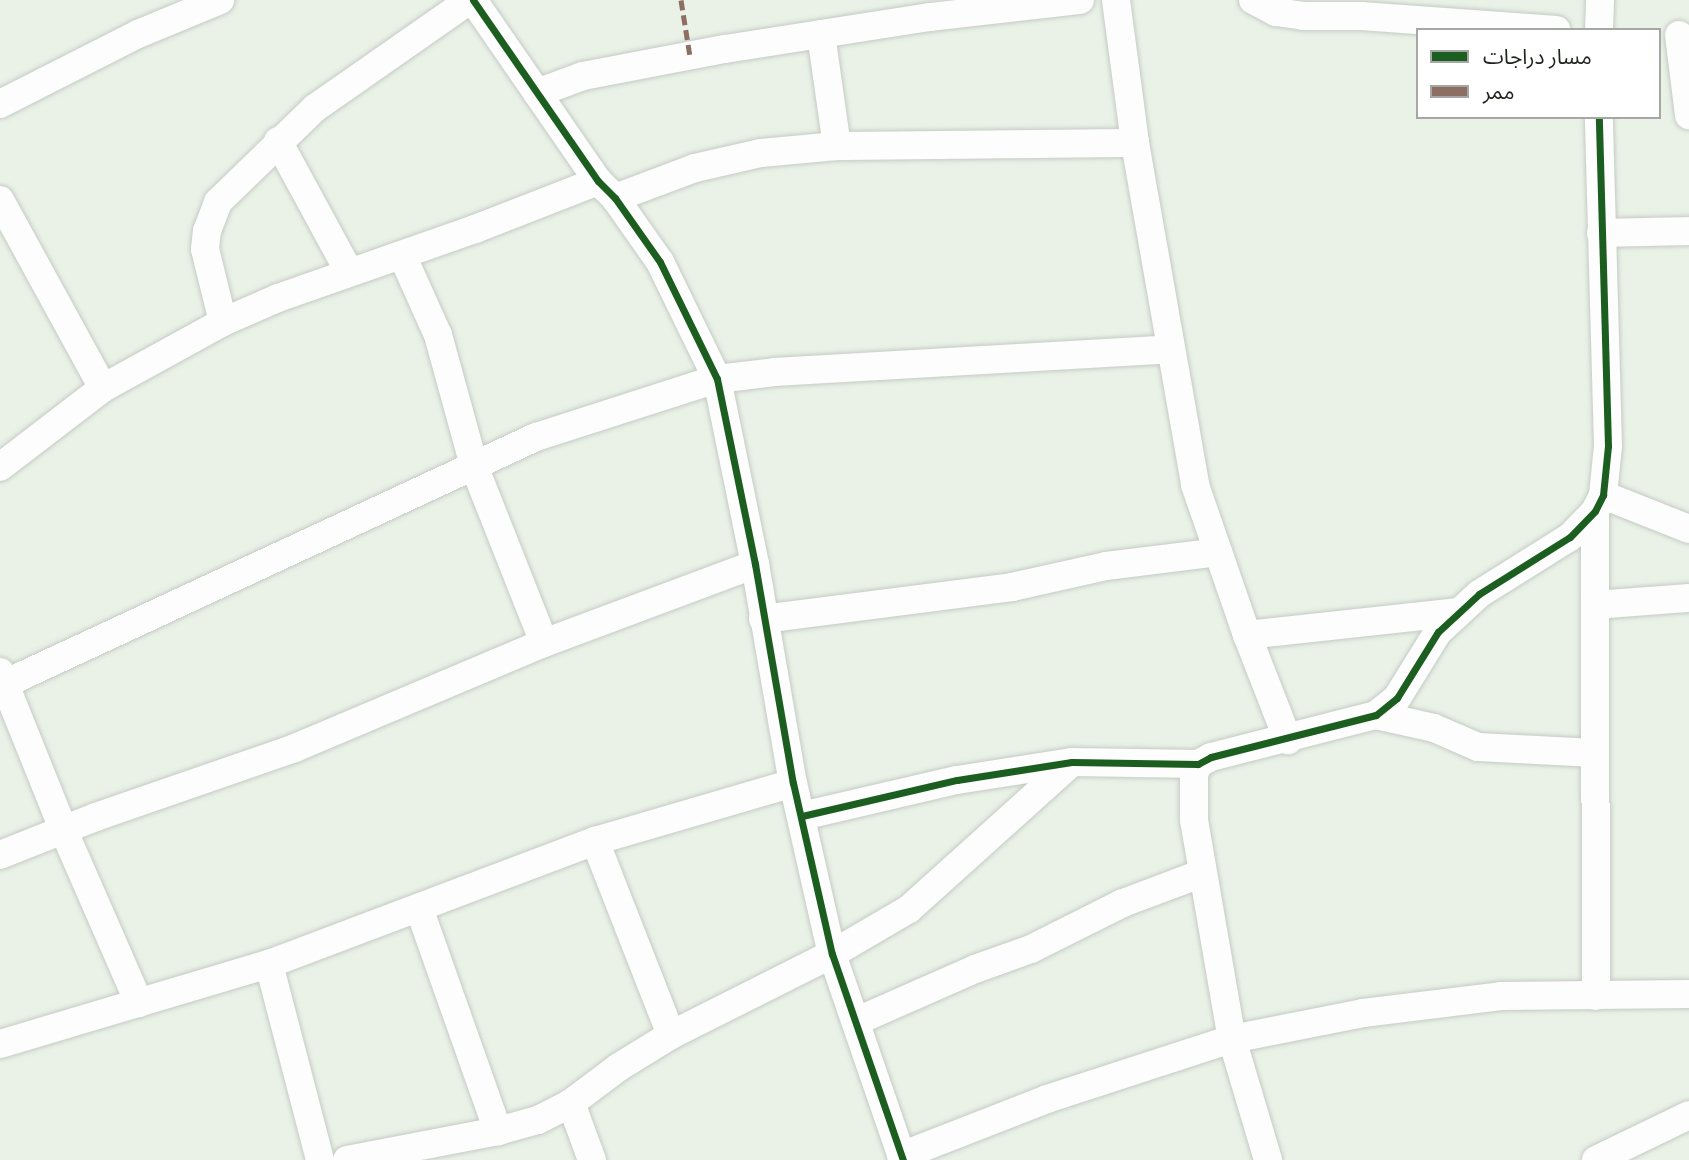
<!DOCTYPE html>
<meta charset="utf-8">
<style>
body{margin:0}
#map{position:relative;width:1689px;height:1160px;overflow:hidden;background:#eaf2e8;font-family:"PT Sans Narrow","Noto Sans Arabic",sans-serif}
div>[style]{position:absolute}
.roads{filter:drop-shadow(0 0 2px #c5cbc4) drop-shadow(0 0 2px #c5cbc4)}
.minor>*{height:28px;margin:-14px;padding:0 14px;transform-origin:14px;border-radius:14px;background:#fcfdfc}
.quiet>*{height:5px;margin-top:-2.5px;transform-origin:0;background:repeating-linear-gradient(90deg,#8d6e63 0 10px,transparent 0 15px)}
.cycleway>*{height:7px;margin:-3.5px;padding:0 3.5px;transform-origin:3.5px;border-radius:3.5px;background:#1b5e20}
span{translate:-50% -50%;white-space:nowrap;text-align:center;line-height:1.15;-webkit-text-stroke:5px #fff;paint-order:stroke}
.legend{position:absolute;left:1416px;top:28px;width:245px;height:91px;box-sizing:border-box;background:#fff;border:2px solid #a5a7a5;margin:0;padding:9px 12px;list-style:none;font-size:21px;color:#1e231d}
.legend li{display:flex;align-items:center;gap:14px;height:35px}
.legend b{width:35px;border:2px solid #a5a7a5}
</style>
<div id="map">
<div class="roads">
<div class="minor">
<div style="left:473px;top:0;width:220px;rotate:55.4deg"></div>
<div style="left:598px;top:181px;width:24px;rotate:45deg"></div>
<div style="left:615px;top:198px;width:78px;rotate:54.9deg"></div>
<div style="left:660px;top:262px;width:130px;rotate:64deg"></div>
<div style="left:717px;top:379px;width:189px;rotate:78.4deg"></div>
<div style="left:755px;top:564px;width:222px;rotate:80.2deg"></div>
<div style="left:793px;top:783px;width:175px;rotate:77.2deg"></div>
<div style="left:832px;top:954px;width:218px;rotate:71deg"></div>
<div style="left:1116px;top:0;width:144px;rotate:82.4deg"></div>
<div style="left:1135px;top:143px;width:347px;rotate:80deg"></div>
<div style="left:1195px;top:485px;width:159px;rotate:70.9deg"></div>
<div style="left:1247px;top:635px;width:113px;rotate:68.7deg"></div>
<div style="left:1253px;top:0;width:26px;rotate:28deg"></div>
<div style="left:1276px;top:12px;width:27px;rotate:8deg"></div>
<div style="left:1303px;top:16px;width:58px"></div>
<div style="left:1361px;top:16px;width:196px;rotate:4.1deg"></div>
<div style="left:1599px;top:30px;width:30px;rotate:-88deg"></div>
<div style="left:821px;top:34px;width:113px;rotate:81.9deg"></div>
<div style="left:1679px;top:35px;width:81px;rotate:82.9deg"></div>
<div style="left:537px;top:93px;width:49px;rotate:-20.3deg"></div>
<div style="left:583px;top:76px;width:145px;rotate:-10.8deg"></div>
<div style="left:725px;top:49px;width:207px;rotate:-8.9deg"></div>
<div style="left:930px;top:17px;width:151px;rotate:-6.5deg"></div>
<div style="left:0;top:104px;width:155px;rotate:-26.9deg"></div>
<div style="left:138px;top:34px;width:89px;rotate:-22.5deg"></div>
<div style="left:278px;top:141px;width:149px;rotate:61.5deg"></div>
<div style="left:615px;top:198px;width:85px;rotate:-20.6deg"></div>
<div style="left:695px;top:168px;width:68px;rotate:-12.8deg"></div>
<div style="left:761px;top:153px;width:76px;rotate:-5.3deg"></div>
<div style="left:837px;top:146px;width:298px;rotate:-0.6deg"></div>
<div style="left:0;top:200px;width:214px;rotate:61.3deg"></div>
<div style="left:1601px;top:233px;width:88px;rotate:-1.3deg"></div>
<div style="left:402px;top:255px;width:88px;rotate:65.8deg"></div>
<div style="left:438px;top:335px;width:136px;rotate:74.6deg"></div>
<div style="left:474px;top:466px;width:190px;rotate:68.4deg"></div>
<div style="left:223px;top:322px;width:75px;rotate:-103.9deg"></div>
<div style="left:205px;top:249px;width:18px;rotate:-84deg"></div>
<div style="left:207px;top:231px;width:31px;rotate:-69deg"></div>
<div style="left:218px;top:202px;width:135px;rotate:-44.1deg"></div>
<div style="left:315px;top:108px;width:189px;rotate:-34.9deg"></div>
<div style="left:0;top:467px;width:130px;rotate:-37.5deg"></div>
<div style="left:103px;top:388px;width:137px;rotate:-28.8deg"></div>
<div style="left:223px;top:322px;width:60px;rotate:-23.6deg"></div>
<div style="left:278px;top:298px;width:209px;rotate:-19.3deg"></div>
<div style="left:475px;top:229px;width:132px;rotate:-21.3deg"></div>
<div style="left:1603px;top:495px;width:92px;rotate:21.6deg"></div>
<div style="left:1595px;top:511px;width:485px;rotate:89.9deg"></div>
<div style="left:1595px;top:605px;width:94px;rotate:-4.3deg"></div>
<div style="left:763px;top:619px;width:251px;rotate:-7.3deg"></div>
<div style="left:1012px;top:587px;width:96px;rotate:-12.6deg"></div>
<div style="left:1106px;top:566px;width:113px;rotate:-7.1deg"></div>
<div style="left:1247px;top:635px;width:213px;rotate:-6.2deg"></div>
<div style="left:0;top:672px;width:169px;rotate:68.1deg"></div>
<div style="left:63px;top:829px;width:190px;rotate:66.4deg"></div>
<div style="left:0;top:686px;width:591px;rotate:-24.92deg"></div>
<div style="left:536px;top:437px;width:190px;rotate:-17.8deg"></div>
<div style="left:717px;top:379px;width:58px;rotate:-6.9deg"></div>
<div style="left:775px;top:372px;width:396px;rotate:-3.3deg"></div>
<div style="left:1376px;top:715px;width:59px;rotate:12.6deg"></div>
<div style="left:1434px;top:728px;width:48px;rotate:23.4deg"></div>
<div style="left:1478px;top:747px;width:117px;rotate:2.9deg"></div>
<div style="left:1198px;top:764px;width:12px;rotate:110deg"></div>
<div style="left:1194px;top:775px;width:45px;rotate:90deg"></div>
<div style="left:1194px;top:820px;width:222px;rotate:80.2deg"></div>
<div style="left:1232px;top:1039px;width:126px;rotate:73.4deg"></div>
<div style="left:802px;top:816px;width:159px;rotate:-13.1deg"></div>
<div style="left:957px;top:780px;width:116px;rotate:-8.9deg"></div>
<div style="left:1072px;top:762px;width:126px;rotate:0.9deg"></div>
<div style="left:1198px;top:764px;width:15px;rotate:-28deg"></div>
<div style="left:1211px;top:757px;width:170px;rotate:-14.3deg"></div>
<div style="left:1376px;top:715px;width:27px;rotate:-39deg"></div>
<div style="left:1397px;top:698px;width:78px;rotate:-58.2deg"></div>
<div style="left:1438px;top:632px;width:56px;rotate:-42.8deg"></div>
<div style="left:1479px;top:594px;width:107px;rotate:-32.1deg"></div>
<div style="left:1570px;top:537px;width:36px;rotate:-46deg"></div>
<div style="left:1595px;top:511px;width:18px;rotate:-63deg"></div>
<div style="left:1603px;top:495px;width:49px;rotate:-84.2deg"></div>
<div style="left:1608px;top:446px;width:329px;rotate:-91.6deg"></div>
<div style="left:595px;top:841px;width:208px;rotate:68.6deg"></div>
<div style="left:0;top:855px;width:103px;rotate:-21.6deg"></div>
<div style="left:96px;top:817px;width:211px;rotate:-19.1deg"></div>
<div style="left:295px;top:748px;width:270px;rotate:-22.9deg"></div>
<div style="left:544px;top:643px;width:225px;rotate:-20.5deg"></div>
<div style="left:419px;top:908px;width:237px;rotate:70.5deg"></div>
<div style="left:269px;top:964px;width:203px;rotate:75.4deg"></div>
<div style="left:857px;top:1021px;width:129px;rotate:-23.8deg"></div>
<div style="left:975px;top:969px;width:59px;rotate:-19.7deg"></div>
<div style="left:1031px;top:949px;width:103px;rotate:-26.6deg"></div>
<div style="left:1123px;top:903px;width:85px;rotate:-20.6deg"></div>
<div style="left:0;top:1044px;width:281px;rotate:-16.6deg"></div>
<div style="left:269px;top:964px;width:348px;rotate:-20.7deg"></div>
<div style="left:595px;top:841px;width:206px;rotate:-16.3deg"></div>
<div style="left:571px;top:1103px;width:61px;rotate:69.8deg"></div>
<div style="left:901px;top:1156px;width:157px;rotate:-21.3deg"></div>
<div style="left:1047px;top:1099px;width:194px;rotate:-18deg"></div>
<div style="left:1232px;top:1039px;width:134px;rotate:-11.2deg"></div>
<div style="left:1363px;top:1013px;width:139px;rotate:-7deg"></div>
<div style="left:1501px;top:996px;width:188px;rotate:-0.6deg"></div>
<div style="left:347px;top:1160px;width:154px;rotate:-10.9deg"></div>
<div style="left:498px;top:1131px;width:41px;rotate:-15.4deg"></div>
<div style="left:538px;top:1120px;width:37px;rotate:-27deg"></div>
<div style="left:571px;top:1103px;width:60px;rotate:-36.9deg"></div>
<div style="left:619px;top:1067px;width:61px;rotate:-31.6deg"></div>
<div style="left:671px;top:1035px;width:180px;rotate:-26.7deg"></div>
<div style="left:832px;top:954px;width:89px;rotate:-30.3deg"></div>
<div style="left:909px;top:909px;width:219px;rotate:-42deg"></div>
<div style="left:1596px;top:1160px;width:103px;rotate:-25.8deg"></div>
</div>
</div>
<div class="quiet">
<div style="left:681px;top:0;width:57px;rotate:80.9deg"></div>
</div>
<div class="cycleway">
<div style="left:473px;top:0;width:220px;rotate:55.4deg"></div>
<div style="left:598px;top:181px;width:24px;rotate:45deg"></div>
<div style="left:615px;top:198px;width:78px;rotate:54.9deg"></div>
<div style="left:660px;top:262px;width:130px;rotate:64deg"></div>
<div style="left:717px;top:379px;width:189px;rotate:78.4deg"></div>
<div style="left:755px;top:564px;width:222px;rotate:80.2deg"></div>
<div style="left:793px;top:783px;width:175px;rotate:77.2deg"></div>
<div style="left:832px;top:954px;width:218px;rotate:71deg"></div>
<div style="left:802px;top:816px;width:159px;rotate:-13.1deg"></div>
<div style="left:957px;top:780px;width:116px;rotate:-8.9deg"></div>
<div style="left:1072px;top:762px;width:126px;rotate:0.9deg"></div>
<div style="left:1198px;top:764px;width:15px;rotate:-28deg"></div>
<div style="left:1211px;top:757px;width:170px;rotate:-14.3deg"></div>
<div style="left:1376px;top:715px;width:27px;rotate:-39deg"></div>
<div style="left:1397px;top:698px;width:78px;rotate:-58.2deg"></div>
<div style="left:1438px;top:632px;width:56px;rotate:-42.8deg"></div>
<div style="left:1479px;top:594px;width:107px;rotate:-32.1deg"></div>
<div style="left:1570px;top:537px;width:36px;rotate:-46deg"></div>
<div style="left:1595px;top:511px;width:18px;rotate:-63deg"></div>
<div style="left:1603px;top:495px;width:49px;rotate:-84.2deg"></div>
<div style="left:1608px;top:446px;width:329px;rotate:-91.6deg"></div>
</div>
<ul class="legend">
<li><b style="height:9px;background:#1b5e20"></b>مسار دراجات</li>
<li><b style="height:9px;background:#8d6e63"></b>ممر</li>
</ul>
</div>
